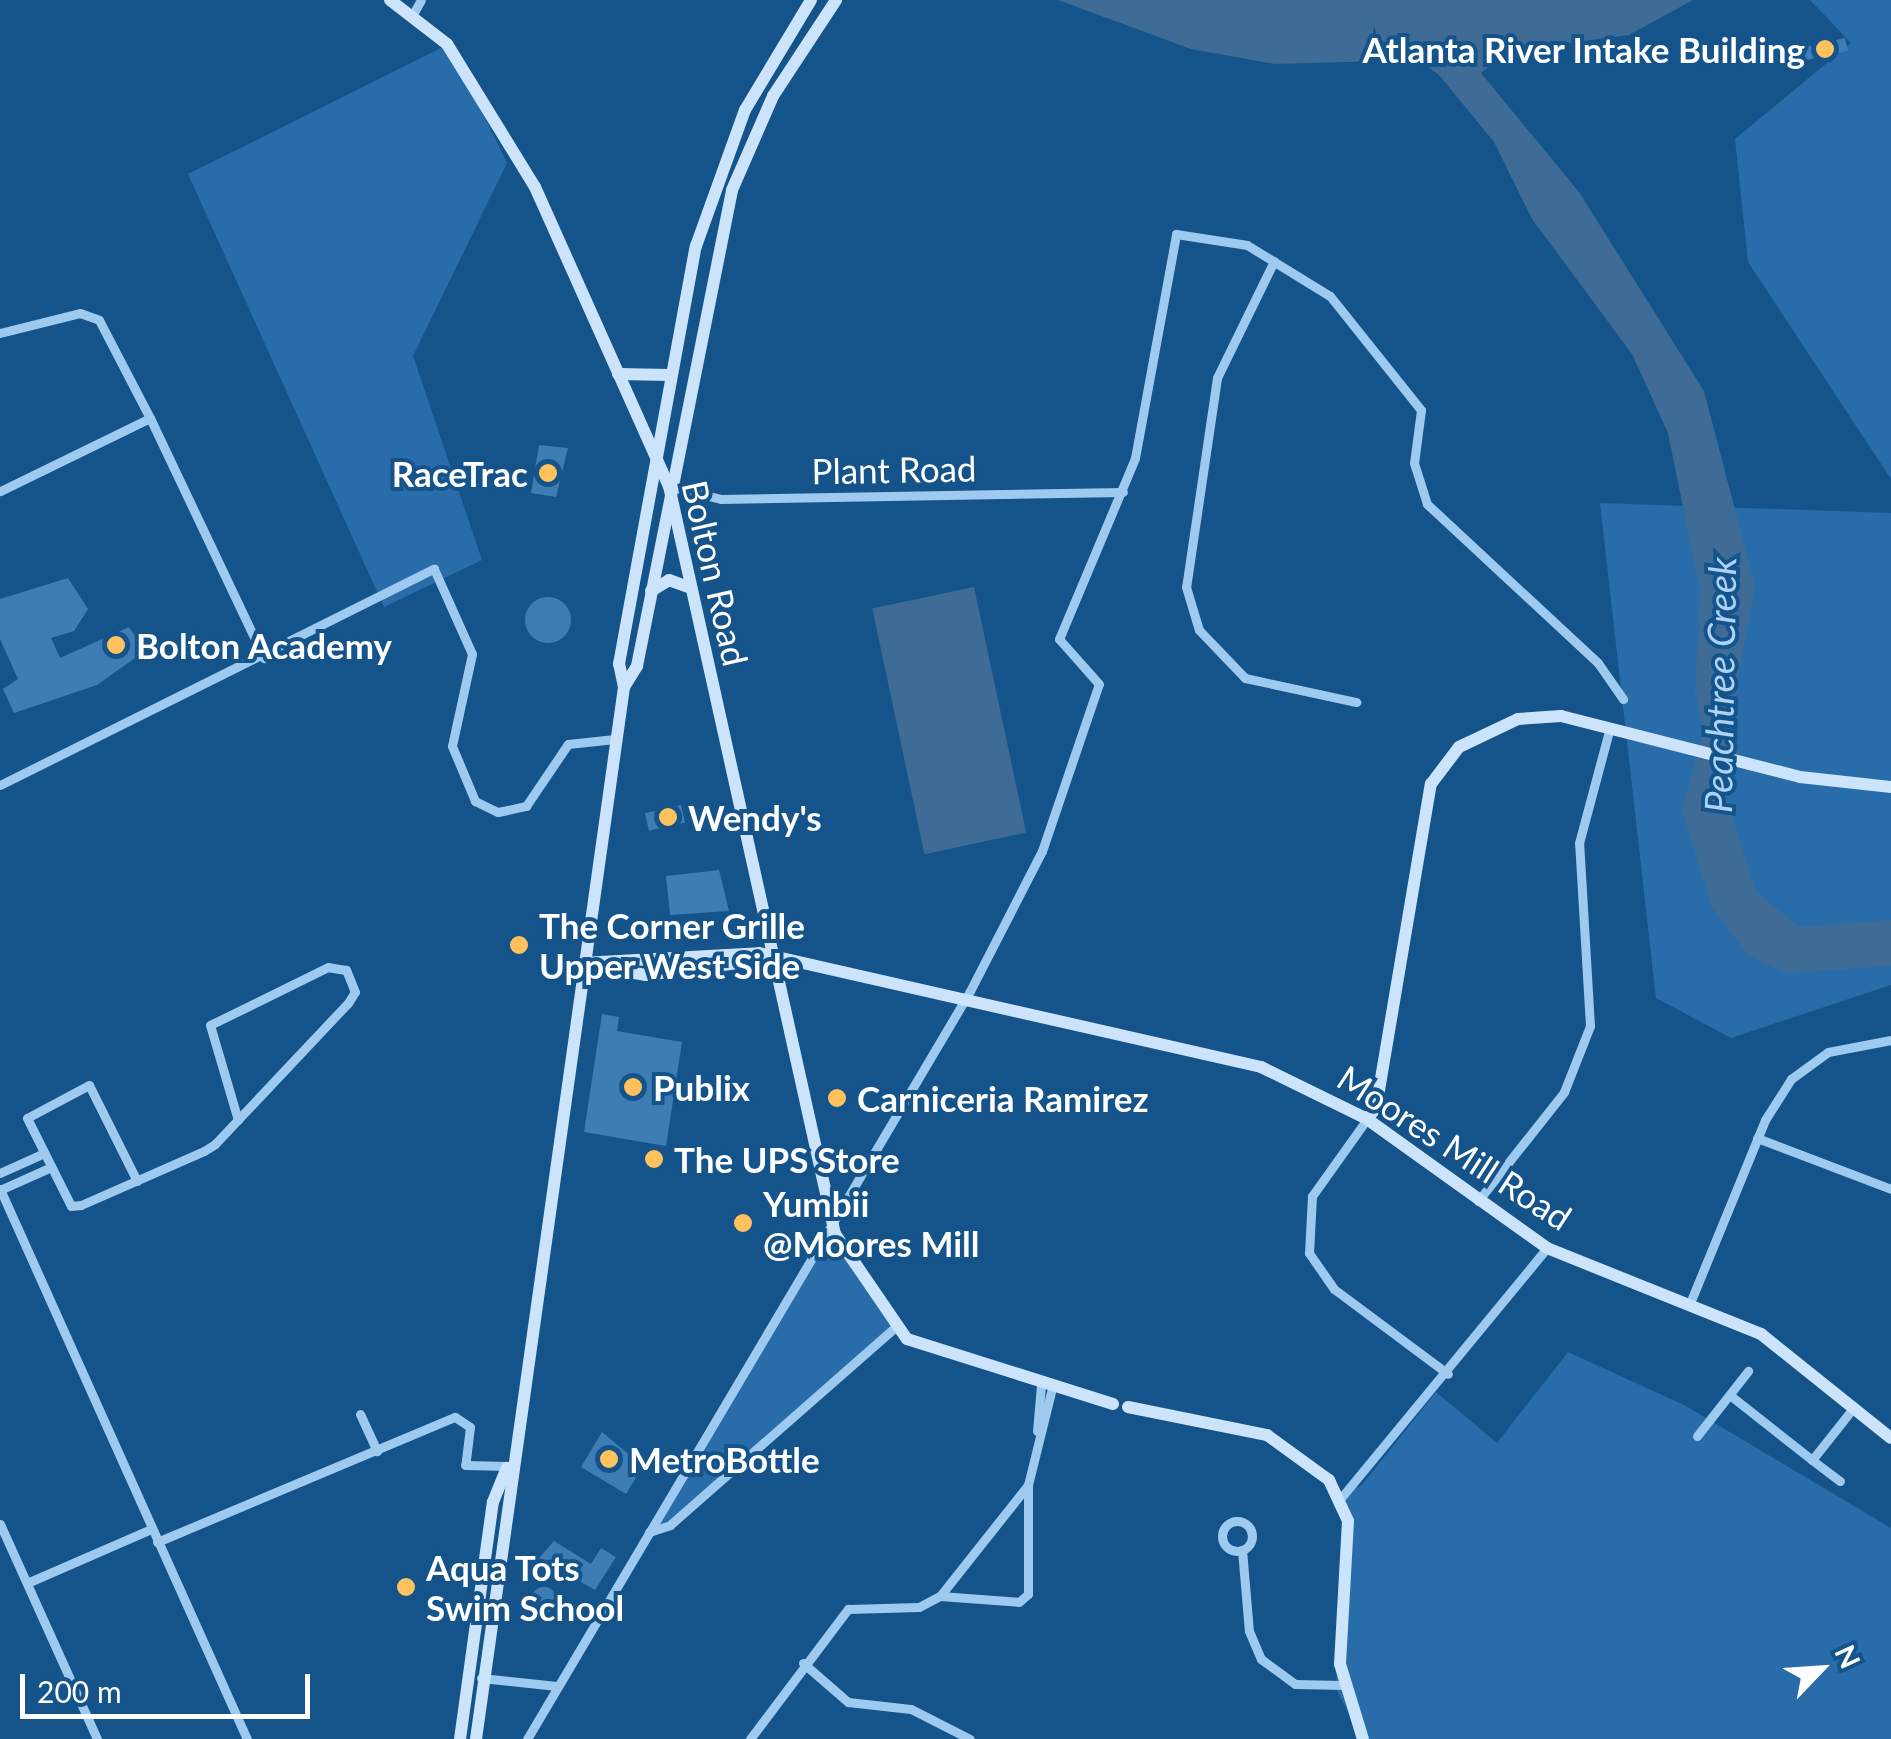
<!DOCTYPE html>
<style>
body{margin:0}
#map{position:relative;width:1891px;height:1739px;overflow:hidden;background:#15538b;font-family:Lato,sans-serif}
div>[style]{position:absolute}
.green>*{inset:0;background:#286daa}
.water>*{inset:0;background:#3f6c96;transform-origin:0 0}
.building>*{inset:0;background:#3d7db4;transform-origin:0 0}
.round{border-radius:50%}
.street>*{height:9px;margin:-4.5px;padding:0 4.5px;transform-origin:4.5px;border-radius:4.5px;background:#9ecaef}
.street>.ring{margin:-4.5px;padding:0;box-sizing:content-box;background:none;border:9px solid #9ecaef;border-radius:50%}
.secondary>*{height:12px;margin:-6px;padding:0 6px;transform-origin:6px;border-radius:6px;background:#cce4fb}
.dots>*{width:28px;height:28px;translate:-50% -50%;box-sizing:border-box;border:5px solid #15538b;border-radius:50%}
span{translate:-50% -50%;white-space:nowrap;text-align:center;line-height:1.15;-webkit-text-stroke:8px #15538b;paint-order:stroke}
.poi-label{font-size:35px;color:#fff;font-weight:700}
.right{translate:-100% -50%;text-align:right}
.left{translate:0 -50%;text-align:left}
.street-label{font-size:35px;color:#fff}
.water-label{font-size:38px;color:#aad3f7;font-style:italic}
.north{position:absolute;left:1771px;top:1619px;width:100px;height:100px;-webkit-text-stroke:8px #15538b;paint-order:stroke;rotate:65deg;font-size:28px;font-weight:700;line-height:40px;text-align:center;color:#fff}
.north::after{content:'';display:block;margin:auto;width:35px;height:45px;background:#fff;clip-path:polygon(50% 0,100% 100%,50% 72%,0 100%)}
.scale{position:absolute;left:20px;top:1674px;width:290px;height:45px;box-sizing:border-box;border:5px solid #fff;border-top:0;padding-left:12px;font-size:30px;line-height:35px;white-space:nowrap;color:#fff;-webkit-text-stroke:8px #15538b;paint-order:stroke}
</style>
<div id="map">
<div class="green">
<div style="clip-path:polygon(1810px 0,1891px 0,1891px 479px,1748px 262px,1735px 139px,1851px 43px)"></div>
<div style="clip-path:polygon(449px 44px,507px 163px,413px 356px,482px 560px,384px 607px,188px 174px)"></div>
<div style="clip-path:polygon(1600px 503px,1891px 513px,1891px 985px,1731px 1038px,1656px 998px)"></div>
<div style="clip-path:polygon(831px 1226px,895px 1327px,656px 1532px)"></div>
<div style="clip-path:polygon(1568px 1352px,1686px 1406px,1891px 1528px,1891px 1739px,1362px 1739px,1336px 1689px,1344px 1520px,1334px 1498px,1362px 1485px,1436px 1392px,1497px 1443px)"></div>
</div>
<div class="water">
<div style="clip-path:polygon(1058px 0,1693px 0,1629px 35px,1507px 51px,1481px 73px,1579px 192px,1704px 391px,1755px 586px,1720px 779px,1756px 892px,1800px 927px,1891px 920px,1891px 966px,1784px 973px,1746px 953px,1712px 907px,1682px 811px,1704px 730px,1695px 692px,1700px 591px,1668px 433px,1632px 354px,1532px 219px,1494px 142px,1439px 75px,1419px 60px,1275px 64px,1191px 49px)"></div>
<div style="left:974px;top:587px;width:251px;height:104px;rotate:78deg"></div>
</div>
<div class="building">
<div style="left:1845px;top:38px;width:13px;height:44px;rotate:77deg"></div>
<div style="clip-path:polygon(539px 445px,568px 448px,556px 497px,531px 493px)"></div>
<div style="clip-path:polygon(68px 578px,88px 609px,74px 631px,51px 638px,60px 658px,129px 627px,145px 651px,97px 685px,14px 713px,3px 689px,18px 679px,0 639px,0 599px)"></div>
<div class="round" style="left:525px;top:597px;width:46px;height:46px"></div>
<div style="left:681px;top:805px;width:18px;height:37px;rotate:77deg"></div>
<div style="clip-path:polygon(719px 870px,729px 911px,670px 915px,666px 876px)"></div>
<div style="clip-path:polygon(602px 1014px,619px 1017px,617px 1031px,682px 1042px,666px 1146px,584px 1132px)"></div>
<div style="clip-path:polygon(602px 1432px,643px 1466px,626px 1494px,581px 1467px)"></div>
<div style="clip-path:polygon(554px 1541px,591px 1564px,601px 1548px,616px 1557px,595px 1590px,539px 1558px)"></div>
<div class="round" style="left:531px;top:1587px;width:26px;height:26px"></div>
</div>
<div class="street">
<div style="left:412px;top:16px;width:18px;rotate:-61deg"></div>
<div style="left:1274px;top:261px;width:130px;rotate:116deg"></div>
<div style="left:1217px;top:378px;width:211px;rotate:98.4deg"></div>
<div style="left:1186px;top:587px;width:45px;rotate:73.2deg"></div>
<div style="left:1199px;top:630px;width:66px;rotate:46.2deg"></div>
<div style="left:1245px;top:678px;width:114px;rotate:12.2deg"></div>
<div style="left:0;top:333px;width:82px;rotate:-14deg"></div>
<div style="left:80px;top:313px;width:20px;rotate:20deg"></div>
<div style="left:99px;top:320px;width:110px;rotate:62.5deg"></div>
<div style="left:150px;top:418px;width:167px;rotate:154deg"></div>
<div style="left:150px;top:418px;width:266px;rotate:64.6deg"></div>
<div style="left:672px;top:487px;width:50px;rotate:13.8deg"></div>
<div style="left:721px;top:499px;width:402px;rotate:-1deg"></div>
<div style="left:0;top:785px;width:485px;rotate:-26.5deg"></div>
<div style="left:434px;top:569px;width:93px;rotate:65.9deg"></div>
<div style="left:472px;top:654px;width:94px;rotate:102.3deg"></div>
<div style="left:452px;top:746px;width:60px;rotate:67.3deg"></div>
<div style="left:475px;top:801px;width:25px;rotate:26deg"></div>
<div style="left:498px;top:812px;width:29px;rotate:-12deg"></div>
<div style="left:526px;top:806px;width:75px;rotate:-55.9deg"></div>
<div style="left:568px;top:744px;width:47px;rotate:-6.1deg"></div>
<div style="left:1367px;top:1119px;width:95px;rotate:125.5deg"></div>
<div style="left:1312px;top:1196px;width:57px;rotate:93deg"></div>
<div style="left:1309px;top:1253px;width:44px;rotate:55.2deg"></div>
<div style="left:1334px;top:1289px;width:142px;rotate:36.7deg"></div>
<div style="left:1757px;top:1138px;width:143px;rotate:20.8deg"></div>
<div style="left:0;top:1173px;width:44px;rotate:-24.2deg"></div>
<div style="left:137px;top:1181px;width:107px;rotate:-116.6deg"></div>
<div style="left:89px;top:1085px;width:70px;rotate:152deg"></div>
<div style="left:27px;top:1118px;width:98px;rotate:63.4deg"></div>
<div style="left:71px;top:1206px;width:10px;rotate:-6deg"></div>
<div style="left:81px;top:1205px;width:134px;rotate:-23.7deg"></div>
<div style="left:204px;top:1151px;width:13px;rotate:-32deg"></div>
<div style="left:215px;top:1144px;width:194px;rotate:-46.7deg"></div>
<div style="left:348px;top:1003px;width:13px;rotate:-58deg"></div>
<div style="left:355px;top:992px;width:24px;rotate:-112deg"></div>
<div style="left:346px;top:970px;width:18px;rotate:-171deg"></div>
<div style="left:328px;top:967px;width:131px;rotate:153.8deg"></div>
<div style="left:210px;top:1025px;width:99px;rotate:73.6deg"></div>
<div style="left:0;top:1189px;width:603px;rotate:65.82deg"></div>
<div style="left:0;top:1190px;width:51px;rotate:-24.1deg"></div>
<div style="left:1478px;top:1201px;width:139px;rotate:-51.7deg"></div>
<div style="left:1564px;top:1092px;width:71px;rotate:-68.5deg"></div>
<div style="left:1590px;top:1026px;width:183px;rotate:-93.4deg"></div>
<div style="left:1579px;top:843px;width:120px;rotate:-75deg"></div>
<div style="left:1690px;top:1303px;width:198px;rotate:-67.7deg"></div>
<div style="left:1765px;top:1120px;width:49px;rotate:-57.6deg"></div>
<div style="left:1791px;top:1079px;width:46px;rotate:-36.1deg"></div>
<div style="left:1828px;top:1052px;width:64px;rotate:-10.8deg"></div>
<div style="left:1731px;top:1396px;width:103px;rotate:38.3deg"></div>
<div style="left:1812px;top:1460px;width:68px;rotate:-51.6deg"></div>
<div style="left:360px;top:1414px;width:41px;rotate:65.3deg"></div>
<div style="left:1037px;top:1431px;width:46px;rotate:-85deg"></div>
<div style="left:1697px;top:1436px;width:83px;rotate:-51.9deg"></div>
<div style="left:1812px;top:1460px;width:35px;rotate:37deg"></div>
<div style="left:1340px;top:1499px;width:325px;rotate:-50.5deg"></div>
<div class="ring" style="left:1222px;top:1521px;width:21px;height:21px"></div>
<div style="left:0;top:1524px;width:236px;rotate:65.7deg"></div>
<div style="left:649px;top:1532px;width:22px;rotate:-18deg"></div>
<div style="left:670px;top:1525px;width:300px;rotate:-41.3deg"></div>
<div style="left:157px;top:1542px;width:323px;rotate:-22.8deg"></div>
<div style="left:455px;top:1417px;width:18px;rotate:34deg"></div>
<div style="left:470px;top:1427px;width:38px;rotate:97deg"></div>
<div style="left:465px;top:1465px;width:43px;rotate:1.3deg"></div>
<div style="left:1242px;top:1550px;width:81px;rotate:85.1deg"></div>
<div style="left:1249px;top:1631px;width:30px;rotate:67deg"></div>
<div style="left:1261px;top:1659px;width:42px;rotate:36.3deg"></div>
<div style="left:1295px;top:1684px;width:48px;rotate:1.2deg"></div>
<div style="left:27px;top:1583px;width:135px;rotate:-23.5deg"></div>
<div style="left:940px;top:1596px;width:79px;rotate:4.3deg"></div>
<div style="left:1019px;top:1602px;width:12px;rotate:-42deg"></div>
<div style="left:1028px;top:1594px;width:109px;rotate:-90deg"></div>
<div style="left:803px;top:1663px;width:60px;rotate:40.9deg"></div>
<div style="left:848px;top:1702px;width:63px;rotate:6.3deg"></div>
<div style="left:911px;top:1709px;width:66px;rotate:27deg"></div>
<div style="left:481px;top:1678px;width:76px;rotate:6deg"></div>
<div style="left:527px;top:1739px;width:869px;rotate:-59.36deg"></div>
<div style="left:970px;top:991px;width:157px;rotate:-62.8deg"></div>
<div style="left:1042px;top:851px;width:176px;rotate:-71.2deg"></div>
<div style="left:1099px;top:684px;width:60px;rotate:-131.6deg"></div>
<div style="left:1059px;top:639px;width:196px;rotate:-67.2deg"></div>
<div style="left:1135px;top:458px;width:228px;rotate:-79.6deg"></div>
<div style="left:1176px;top:234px;width:72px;rotate:8.8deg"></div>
<div style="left:1247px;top:245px;width:97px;rotate:31.6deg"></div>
<div style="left:1330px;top:296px;width:146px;rotate:51.4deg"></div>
<div style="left:1421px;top:410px;width:53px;rotate:97.5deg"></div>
<div style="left:1414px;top:463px;width:43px;rotate:72.4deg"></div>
<div style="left:1427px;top:504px;width:233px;rotate:42.9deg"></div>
<div style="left:1598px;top:663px;width:44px;rotate:55.2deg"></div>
<div style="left:750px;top:1739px;width:163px;rotate:-53deg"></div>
<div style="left:848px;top:1609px;width:71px;rotate:-1.6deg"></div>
<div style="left:919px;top:1607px;width:24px;rotate:-28deg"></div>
<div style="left:940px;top:1596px;width:142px;rotate:-51.6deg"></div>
<div style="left:1028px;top:1485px;width:100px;rotate:-76.1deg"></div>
</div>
<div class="secondary">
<div style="left:390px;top:0;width:72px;rotate:37.7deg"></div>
<div style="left:447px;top:44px;width:168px;rotate:58.4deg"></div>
<div style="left:535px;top:187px;width:328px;rotate:65.9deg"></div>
<div style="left:669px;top:486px;width:766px;rotate:77.49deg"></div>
<div style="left:835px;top:1234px;width:127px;rotate:55.6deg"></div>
<div style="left:907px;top:1339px;width:216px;rotate:17.5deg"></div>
<div style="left:618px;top:374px;width:53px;rotate:1.1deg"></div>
<div style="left:651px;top:591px;width:21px;rotate:-31deg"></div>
<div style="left:669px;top:580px;width:23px;rotate:20deg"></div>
<div style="left:624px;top:687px;width:24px;rotate:-102deg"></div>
<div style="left:619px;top:664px;width:425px;rotate:-79.6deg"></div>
<div style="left:696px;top:246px;width:145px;rotate:-70.2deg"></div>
<div style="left:745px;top:110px;width:128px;rotate:-59deg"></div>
<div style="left:582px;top:963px;width:177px;rotate:-3.2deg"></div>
<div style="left:759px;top:953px;width:515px;rotate:12.79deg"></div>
<div style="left:1261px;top:1067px;width:118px;rotate:26.1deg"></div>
<div style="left:1367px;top:1119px;width:221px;rotate:35.6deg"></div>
<div style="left:1547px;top:1248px;width:231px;rotate:21.9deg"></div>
<div style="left:1761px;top:1334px;width:166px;rotate:38.7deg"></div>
<div style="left:587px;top:965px;width:60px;rotate:9.6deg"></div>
<div style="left:646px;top:975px;width:125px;rotate:-7.4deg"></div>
<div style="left:1367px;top:1119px;width:14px;rotate:-51deg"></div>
<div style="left:1376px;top:1108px;width:329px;rotate:-80.4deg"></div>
<div style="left:1431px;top:784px;width:46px;rotate:-52.9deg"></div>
<div style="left:1459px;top:747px;width:65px;rotate:-25.4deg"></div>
<div style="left:1518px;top:719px;width:43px;rotate:-4deg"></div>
<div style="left:1561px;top:716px;width:247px;rotate:14.3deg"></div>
<div style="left:1800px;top:777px;width:92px;rotate:6.3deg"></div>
<div style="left:1128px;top:1407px;width:142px;rotate:11.4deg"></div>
<div style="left:1267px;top:1435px;width:77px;rotate:36deg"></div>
<div style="left:1329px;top:1480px;width:45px;rotate:65.1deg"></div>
<div style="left:1348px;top:1521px;width:143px;rotate:93.2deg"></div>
<div style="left:1340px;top:1664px;width:78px;rotate:73deg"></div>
<div style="left:460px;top:1739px;width:239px;rotate:-82.1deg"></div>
<div style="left:493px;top:1502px;width:37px;rotate:-68deg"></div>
<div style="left:476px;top:1739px;width:1062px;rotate:-81.99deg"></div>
<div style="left:624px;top:687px;width:25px;rotate:-58deg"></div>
<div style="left:637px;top:666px;width:485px;rotate:-78.7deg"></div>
<div style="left:732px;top:190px;width:103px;rotate:-66.4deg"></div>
<div style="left:773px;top:96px;width:115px;rotate:-56.7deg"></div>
</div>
<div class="dots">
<div style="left:1825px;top:49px;background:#ffc25c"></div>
<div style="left:548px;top:473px;background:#ffc25c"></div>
<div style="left:116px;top:645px;background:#ffc25c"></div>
<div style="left:668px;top:817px;background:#ffc25c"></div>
<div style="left:519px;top:945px;background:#ffc25c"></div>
<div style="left:633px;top:1087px;background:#ffc25c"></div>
<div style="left:837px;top:1098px;background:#ffc25c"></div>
<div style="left:654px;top:1159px;background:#ffc25c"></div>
<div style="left:743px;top:1223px;background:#ffc25c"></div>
<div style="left:609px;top:1459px;background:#ffc25c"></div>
<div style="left:406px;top:1587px;background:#ffc25c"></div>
</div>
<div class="poi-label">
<span class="right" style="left:1805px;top:49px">Atlanta River Intake Building</span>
<span class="right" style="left:528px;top:473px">RaceTrac</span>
<span class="left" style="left:136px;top:645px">Bolton Academy</span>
<span class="left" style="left:688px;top:817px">Wendy's</span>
<span class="left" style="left:539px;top:945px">The Corner Grille<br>Upper West Side</span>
<span class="left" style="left:653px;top:1087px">Publix</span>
<span class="left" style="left:857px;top:1098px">Carniceria Ramirez</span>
<span class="left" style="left:674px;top:1159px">The UPS Store</span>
<span class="left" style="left:763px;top:1223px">Yumbii<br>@Moores Mill</span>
<span class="left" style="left:629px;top:1459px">MetroBottle</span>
<span class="left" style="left:426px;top:1587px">Aqua Tots<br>Swim School</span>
</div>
<div class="street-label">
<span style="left:894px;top:469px;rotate:-1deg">Plant Road</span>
<span style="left:716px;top:573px;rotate:77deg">Bolton Road</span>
<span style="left:1455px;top:1147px;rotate:33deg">Moores Mill Road</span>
</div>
<div class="water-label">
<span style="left:1720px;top:685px;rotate:-89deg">Peachtree Creek</span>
</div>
<div class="north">N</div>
<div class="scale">200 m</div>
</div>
